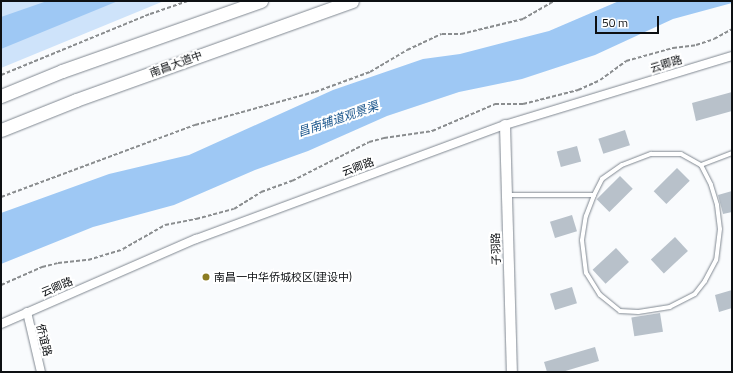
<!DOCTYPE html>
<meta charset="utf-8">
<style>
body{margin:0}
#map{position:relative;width:733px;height:373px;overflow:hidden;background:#f9fbfd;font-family:"Titillium Web","Noto Sans SC",sans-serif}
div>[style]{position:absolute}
.green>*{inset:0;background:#cee3fa}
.water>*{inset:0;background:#9ec8f4}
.building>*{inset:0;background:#b8c1ca;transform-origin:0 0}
.path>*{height:1.5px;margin-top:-0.75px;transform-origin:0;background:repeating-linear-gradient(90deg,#8a8d8f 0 4px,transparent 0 6px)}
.roads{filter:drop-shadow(0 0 1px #808891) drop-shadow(0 0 1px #808891)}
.service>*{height:4px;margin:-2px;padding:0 2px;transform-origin:2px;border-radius:2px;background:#fff}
.minor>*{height:8px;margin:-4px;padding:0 4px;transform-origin:4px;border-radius:4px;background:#fff}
.tertiary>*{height:10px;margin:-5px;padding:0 5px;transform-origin:5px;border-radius:5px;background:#fff}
.trunk>*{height:13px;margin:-6.5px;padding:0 6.5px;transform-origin:6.5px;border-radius:6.5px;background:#fff}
.dots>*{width:11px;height:11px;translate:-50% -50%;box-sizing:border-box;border:2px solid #fff;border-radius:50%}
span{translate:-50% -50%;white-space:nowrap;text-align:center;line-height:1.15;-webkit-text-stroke:4px #fff;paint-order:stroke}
.street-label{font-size:11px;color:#0d1013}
.poi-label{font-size:11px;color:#0d1013}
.left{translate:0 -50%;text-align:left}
.water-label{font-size:12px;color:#1c578d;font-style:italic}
.frame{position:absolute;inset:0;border:2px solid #0d1013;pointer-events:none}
.scale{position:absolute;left:595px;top:16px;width:64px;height:18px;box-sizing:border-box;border:2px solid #0d1013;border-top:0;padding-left:5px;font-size:12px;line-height:14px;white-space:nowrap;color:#0d1013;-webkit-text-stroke:3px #fff;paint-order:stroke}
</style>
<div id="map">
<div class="green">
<div style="clip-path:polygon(1px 1px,164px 1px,1px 68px)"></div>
</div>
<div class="water">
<div style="clip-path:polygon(47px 1px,118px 1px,1px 49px,1px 17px)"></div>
<div style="clip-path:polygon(619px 1px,732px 1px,732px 3px,673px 19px,595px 55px,522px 79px,459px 92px,387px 116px,308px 151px,255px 170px,174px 205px,93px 227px,1px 264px,1px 213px,109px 174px,189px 155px,333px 90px,423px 59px,460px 54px,549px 31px)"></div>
</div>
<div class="building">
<div style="clip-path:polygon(732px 92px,732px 111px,696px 121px,692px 103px)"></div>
<div style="left:625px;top:130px;width:16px;height:28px;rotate:72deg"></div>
<div style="left:577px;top:146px;width:16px;height:21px;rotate:75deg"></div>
<div style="left:677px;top:168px;width:18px;height:33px;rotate:45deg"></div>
<div style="left:620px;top:176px;width:18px;height:33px;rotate:45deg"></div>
<div style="clip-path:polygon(732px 191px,732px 212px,723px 214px,718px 195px)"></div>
<div style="left:572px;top:215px;width:17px;height:23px;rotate:73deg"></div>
<div style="left:675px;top:237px;width:19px;height:33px;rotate:47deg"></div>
<div style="left:616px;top:248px;width:19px;height:32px;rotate:47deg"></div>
<div style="left:572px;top:287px;width:17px;height:23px;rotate:73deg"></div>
<div style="clip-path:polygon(732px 290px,732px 308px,719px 312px,715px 295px)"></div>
<div style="left:660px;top:313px;width:19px;height:29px;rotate:81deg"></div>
<div style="clip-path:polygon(595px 347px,599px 361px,562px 372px,547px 372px,544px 362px)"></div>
</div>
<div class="path">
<div style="left:1px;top:75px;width:161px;rotate:-22.3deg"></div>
<div style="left:150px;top:14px;width:39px;rotate:-19deg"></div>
<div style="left:1px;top:197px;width:207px;rotate:-20.4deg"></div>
<div style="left:195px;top:125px;width:124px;rotate:-15.4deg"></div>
<div style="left:315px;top:92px;width:59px;rotate:-20deg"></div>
<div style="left:370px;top:72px;width:43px;rotate:-30.7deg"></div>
<div style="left:407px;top:50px;width:38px;rotate:-25deg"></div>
<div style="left:442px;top:34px;width:19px"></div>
<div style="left:461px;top:34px;width:64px;rotate:-13.6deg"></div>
<div style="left:523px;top:19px;width:36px;rotate:-30deg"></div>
<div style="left:1px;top:285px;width:45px;rotate:-23.7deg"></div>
<div style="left:42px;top:267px;width:16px;rotate:-14deg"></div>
<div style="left:58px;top:263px;width:30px;rotate:-6deg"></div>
<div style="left:88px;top:260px;width:37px;rotate:-17deg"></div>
<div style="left:123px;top:249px;width:48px;rotate:-29.7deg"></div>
<div style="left:165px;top:225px;width:32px;rotate:-11deg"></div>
<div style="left:196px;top:219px;width:39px;rotate:-15deg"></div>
<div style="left:234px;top:209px;width:32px;rotate:-32deg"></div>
<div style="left:261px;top:192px;width:33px;rotate:-20deg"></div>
<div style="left:292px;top:181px;width:86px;rotate:-26.9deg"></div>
<div style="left:369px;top:142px;width:16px;rotate:-15deg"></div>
<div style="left:384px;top:138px;width:49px;rotate:-8.3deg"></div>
<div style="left:432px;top:131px;width:69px;rotate:-23.2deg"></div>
<div style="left:495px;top:104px;width:28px"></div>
<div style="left:523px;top:104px;width:57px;rotate:-14.3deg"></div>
<div style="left:578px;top:90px;width:24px;rotate:-24deg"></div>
<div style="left:600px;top:80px;width:32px;rotate:-36deg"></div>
<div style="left:626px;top:61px;width:49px;rotate:-15.5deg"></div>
<div style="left:673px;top:48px;width:23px;rotate:-7deg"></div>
<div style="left:696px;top:45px;width:19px;rotate:-18deg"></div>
<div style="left:714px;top:39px;width:21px;rotate:-29deg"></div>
</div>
<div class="roads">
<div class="service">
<div style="left:651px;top:154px;width:30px"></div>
<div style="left:681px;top:154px;width:23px;rotate:29deg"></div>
<div style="left:701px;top:165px;width:22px;rotate:63deg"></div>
<div style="left:711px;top:185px;width:21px;rotate:73deg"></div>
<div style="left:717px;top:205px;width:24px;rotate:83deg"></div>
<div style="left:720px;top:229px;width:31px;rotate:97deg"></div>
<div style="left:716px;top:260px;width:24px;rotate:118deg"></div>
<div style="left:705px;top:281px;width:16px;rotate:128deg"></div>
<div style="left:695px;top:294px;width:28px;rotate:153deg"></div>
<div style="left:670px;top:307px;width:32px;rotate:171deg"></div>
<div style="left:638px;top:312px;width:18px;rotate:-177deg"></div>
<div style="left:620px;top:311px;width:26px;rotate:-141deg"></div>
<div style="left:600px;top:295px;width:26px;rotate:-122deg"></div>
<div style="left:586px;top:273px;width:33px;rotate:-97deg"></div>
<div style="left:582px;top:240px;width:24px;rotate:-81deg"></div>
<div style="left:586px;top:216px;width:22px;rotate:-69deg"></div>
<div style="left:594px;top:195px;width:18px;rotate:-63deg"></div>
<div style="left:602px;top:179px;width:24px;rotate:-35deg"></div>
<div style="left:622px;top:165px;width:31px;rotate:-21deg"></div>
<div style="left:701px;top:165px;width:33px;rotate:-21deg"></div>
<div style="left:507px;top:195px;width:87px"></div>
</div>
<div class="minor">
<div style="left:27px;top:312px;width:62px;rotate:76.9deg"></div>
<div style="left:1px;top:324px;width:213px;rotate:-23.6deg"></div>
<div style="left:196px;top:239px;width:329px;rotate:-20.3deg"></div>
<div style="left:505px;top:125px;width:237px;rotate:-16.9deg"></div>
</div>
<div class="tertiary">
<div style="left:505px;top:125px;width:247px;rotate:88.4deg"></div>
</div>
<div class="trunk">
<div style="left:1px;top:96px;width:66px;rotate:-22.3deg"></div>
<div style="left:62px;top:71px;width:211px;rotate:-19.4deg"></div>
<div style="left:1px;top:130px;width:81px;rotate:-21.8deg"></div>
<div style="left:76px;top:100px;width:293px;rotate:-19.7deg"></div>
</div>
</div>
<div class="dots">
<div style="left:206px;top:277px;background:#8c7d23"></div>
</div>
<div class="street-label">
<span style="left:176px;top:64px;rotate:-20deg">南昌大道中</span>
<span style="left:666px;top:64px;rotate:-17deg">云卿路</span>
<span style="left:358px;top:167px;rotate:-20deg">云卿路</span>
<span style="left:496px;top:249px;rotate:-92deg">子羽路</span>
<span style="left:57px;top:287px;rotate:-23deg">云卿路</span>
<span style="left:44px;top:340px;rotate:76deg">侨谊路</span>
</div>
<div class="poi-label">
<span class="left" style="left:214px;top:277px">南昌一中华侨城校区(建设中)</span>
</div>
<div class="water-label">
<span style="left:338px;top:119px;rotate:-19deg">昌南辅道观景渠</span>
</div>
<div class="frame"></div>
<div class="scale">50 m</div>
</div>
